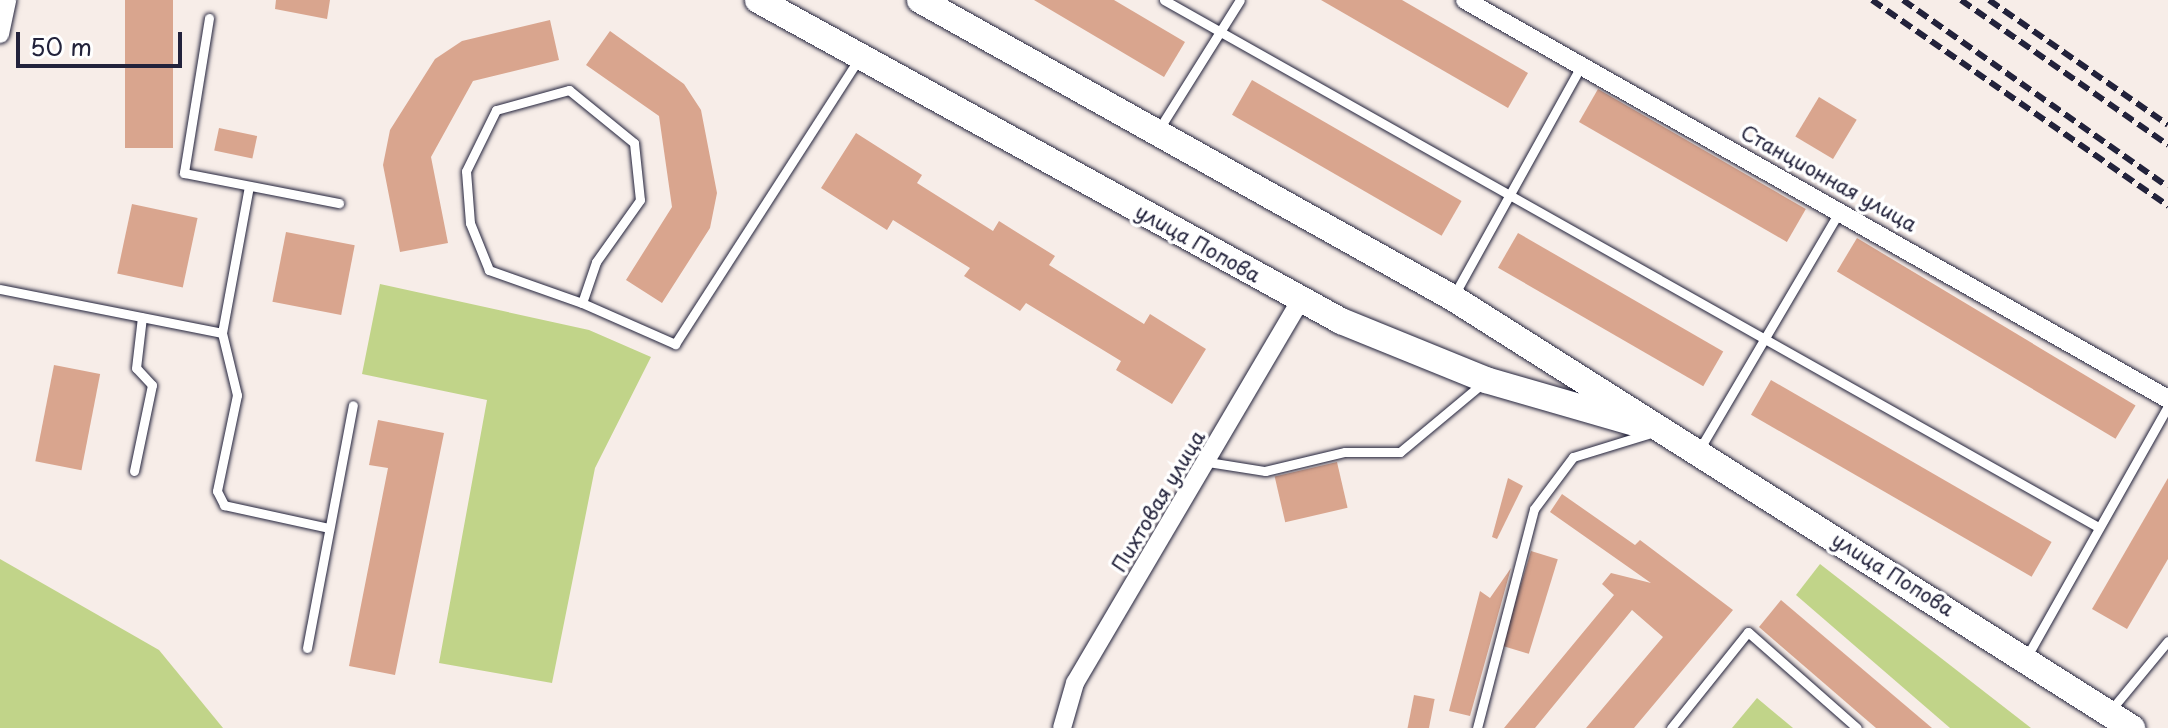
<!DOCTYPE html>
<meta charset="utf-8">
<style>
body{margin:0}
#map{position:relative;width:2168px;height:728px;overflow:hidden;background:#f7ede8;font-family:"Playpen Sans",sans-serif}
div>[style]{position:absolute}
.green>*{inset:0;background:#c1d489}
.building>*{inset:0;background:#d9a58e;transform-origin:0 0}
.roads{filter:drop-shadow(0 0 2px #22223b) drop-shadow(0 0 2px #22223b)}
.lane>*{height:9px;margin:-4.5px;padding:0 4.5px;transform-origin:4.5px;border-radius:4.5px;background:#fff}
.street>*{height:18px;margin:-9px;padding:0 9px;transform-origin:9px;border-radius:9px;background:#fff}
.secondary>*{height:26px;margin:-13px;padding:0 13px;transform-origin:13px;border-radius:13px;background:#fff}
.rail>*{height:6px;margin-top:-3px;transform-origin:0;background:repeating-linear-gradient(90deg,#22223b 0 12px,transparent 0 18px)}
span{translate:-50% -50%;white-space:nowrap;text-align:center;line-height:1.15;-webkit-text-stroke:7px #fff;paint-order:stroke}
.street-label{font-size:20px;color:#22223b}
.scale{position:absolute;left:16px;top:32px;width:166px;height:36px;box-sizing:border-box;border:4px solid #22223b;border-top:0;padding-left:10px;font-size:24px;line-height:28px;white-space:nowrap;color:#22223b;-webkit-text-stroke:6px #fff;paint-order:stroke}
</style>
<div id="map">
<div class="green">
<div style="clip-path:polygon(380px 284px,589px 330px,651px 357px,595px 468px,552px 683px,439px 663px,487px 400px,362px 374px)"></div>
<div style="clip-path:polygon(0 559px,159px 650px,223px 728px,0 728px)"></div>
<div style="clip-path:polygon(1820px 564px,2031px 728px,1950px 728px,1796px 595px)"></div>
<div style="clip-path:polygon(1757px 698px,1793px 728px,1732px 728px)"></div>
</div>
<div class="building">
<div style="left:125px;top:0;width:48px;height:148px"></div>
<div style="clip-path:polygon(276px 0,330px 0,327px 19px,275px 9px)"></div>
<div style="clip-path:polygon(1034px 0,1114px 0,1185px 42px,1164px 77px)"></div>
<div style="clip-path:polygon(1321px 0,1402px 0,1528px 73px,1508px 108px)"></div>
<div style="clip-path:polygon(550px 20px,559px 60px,473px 81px,431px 157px,448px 243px,400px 252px,383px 165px,390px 130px,435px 59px,462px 41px)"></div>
<div style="clip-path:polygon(610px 31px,684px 84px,701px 110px,717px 193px,710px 228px,662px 303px,626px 280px,672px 207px,659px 116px,586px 65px)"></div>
<div style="left:1252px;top:80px;width:242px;height:40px;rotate:30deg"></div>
<div style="left:1598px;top:89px;width:240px;height:38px;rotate:30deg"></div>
<div style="left:1819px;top:97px;width:44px;height:46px;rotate:31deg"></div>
<div style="left:219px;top:128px;width:39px;height:23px;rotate:12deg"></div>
<div style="clip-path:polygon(856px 133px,922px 175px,917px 183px,993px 231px,999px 221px,1055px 256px,1049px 265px,1144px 324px,1150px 314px,1206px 349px,1172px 404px,1116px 370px,1121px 361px,1026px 303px,1020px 311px,964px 276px,970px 268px,893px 220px,887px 230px,821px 188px)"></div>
<div style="left:132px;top:204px;width:67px;height:71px;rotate:12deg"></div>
<div style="left:286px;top:232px;width:70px;height:71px;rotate:11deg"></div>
<div style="left:1518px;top:233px;width:237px;height:40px;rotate:30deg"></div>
<div style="left:1857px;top:238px;width:325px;height:39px;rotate:31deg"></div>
<div style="left:54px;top:365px;width:47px;height:98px;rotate:11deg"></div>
<div style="left:1771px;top:380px;width:324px;height:40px;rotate:30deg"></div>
<div style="clip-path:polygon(378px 420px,444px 433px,395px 675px,349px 666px,388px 468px,369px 465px)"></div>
<div style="left:1337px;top:462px;width:47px;height:64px;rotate:77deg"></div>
<div style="clip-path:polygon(1508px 478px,1523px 486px,1497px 539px,1492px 537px)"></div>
<div style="clip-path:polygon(2168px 478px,2168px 559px,2127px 629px,2092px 609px)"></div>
<div style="clip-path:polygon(1562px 494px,1635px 545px,1640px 540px,1733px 610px,1634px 728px,1586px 728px,1663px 637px,1632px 610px,1535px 728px,1504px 728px,1614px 595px,1602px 584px,1611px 573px,1651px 583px,1550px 512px)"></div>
<div style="left:1531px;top:551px;width:28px;height:99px;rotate:17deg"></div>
<div style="clip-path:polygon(1511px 568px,1470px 716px,1449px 711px,1480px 591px,1490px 598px)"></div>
<div style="clip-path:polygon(1781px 600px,1932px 728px,1876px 728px,1759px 627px)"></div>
<div style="left:1414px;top:695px;width:21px;height:34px;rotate:11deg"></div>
</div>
<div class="roads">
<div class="lane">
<div style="left:1164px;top:0;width:1072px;rotate:29.43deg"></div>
<div style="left:209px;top:18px;width:157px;rotate:99.2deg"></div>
<div style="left:184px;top:173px;width:158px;rotate:11deg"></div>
<div style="left:1159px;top:129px;width:152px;rotate:-57.9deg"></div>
<div style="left:0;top:289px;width:226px;rotate:11.2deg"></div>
<div style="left:222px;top:333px;width:64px;rotate:76.4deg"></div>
<div style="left:237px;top:395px;width:98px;rotate:101.8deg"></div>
<div style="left:217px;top:491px;width:16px;rotate:63deg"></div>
<div style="left:224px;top:505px;width:107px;rotate:12.4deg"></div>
<div style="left:1453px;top:297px;width:264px;rotate:-61deg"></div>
<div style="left:582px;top:303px;width:99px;rotate:-160.5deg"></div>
<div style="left:489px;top:270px;width:51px;rotate:-112deg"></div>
<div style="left:470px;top:223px;width:52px;rotate:-94.4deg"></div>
<div style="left:466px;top:171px;width:68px;rotate:-63.8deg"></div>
<div style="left:496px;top:110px;width:76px;rotate:-15.3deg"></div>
<div style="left:569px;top:90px;width:84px;rotate:39.2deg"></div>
<div style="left:634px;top:143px;width:57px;rotate:84deg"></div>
<div style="left:640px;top:200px;width:76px;rotate:125.4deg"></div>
<div style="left:596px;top:262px;width:43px;rotate:108.9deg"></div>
<div style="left:582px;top:303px;width:102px;rotate:23.8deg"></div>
<div style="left:675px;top:344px;width:340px;rotate:-57.2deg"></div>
<div style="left:222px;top:333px;width:149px;rotate:-79.6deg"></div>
<div style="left:1699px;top:450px;width:277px;rotate:-59.5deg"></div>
<div style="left:1208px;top:462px;width:58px;rotate:9deg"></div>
<div style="left:1265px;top:471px;width:82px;rotate:-13.4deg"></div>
<div style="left:1345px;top:452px;width:55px"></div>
<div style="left:1400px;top:452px;width:109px;rotate:-39.8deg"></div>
<div style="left:134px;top:471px;width:88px;rotate:-78.2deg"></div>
<div style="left:152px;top:385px;width:23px;rotate:-133deg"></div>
<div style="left:136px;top:368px;width:51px;rotate:-83.3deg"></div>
<div style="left:307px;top:648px;width:247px;rotate:-79.3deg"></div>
<div style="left:2026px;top:658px;width:289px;rotate:-60.6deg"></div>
<div style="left:2110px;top:711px;width:91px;rotate:-50.4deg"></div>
<div style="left:1477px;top:728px;width:226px;rotate:-75.4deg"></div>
<div style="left:1534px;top:509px;width:65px;rotate:-53.1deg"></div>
<div style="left:1573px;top:457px;width:82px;rotate:-17.1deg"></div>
<div style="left:1671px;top:728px;width:123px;rotate:-51.3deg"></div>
<div style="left:1748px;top:632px;width:145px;rotate:41.4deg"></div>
</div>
<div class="street">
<div style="left:1465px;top:0;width:808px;rotate:29.58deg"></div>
<div style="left:0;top:34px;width:35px;rotate:-78deg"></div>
<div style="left:1062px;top:728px;width:47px;rotate:-73.9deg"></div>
<div style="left:1075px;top:683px;width:446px;rotate:-59.5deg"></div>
</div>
<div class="secondary">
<div style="left:758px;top:0;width:666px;rotate:28.84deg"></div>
<div style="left:1341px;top:321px;width:157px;rotate:22.1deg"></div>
<div style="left:1486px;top:380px;width:158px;rotate:16.1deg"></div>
<div style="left:920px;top:0;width:611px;rotate:29.21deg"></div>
<div style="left:1453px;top:298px;width:804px;rotate:32.35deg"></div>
</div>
</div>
<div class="rail">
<div style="left:1872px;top:0;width:361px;rotate:34.8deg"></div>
<div style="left:1903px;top:0;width:324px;rotate:35.2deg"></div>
<div style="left:1961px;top:0;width:253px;rotate:35deg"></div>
<div style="left:1989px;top:0;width:218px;rotate:34.9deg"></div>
</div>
<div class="street-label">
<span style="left:1829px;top:178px;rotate:29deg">Станционная улица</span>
<span style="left:1198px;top:243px;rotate:29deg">улица Попова</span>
<span style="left:1158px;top:501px;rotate:-59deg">Пихтовая улица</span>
<span style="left:1893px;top:574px;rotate:32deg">улица Попова</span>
</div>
<div class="scale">50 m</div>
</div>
